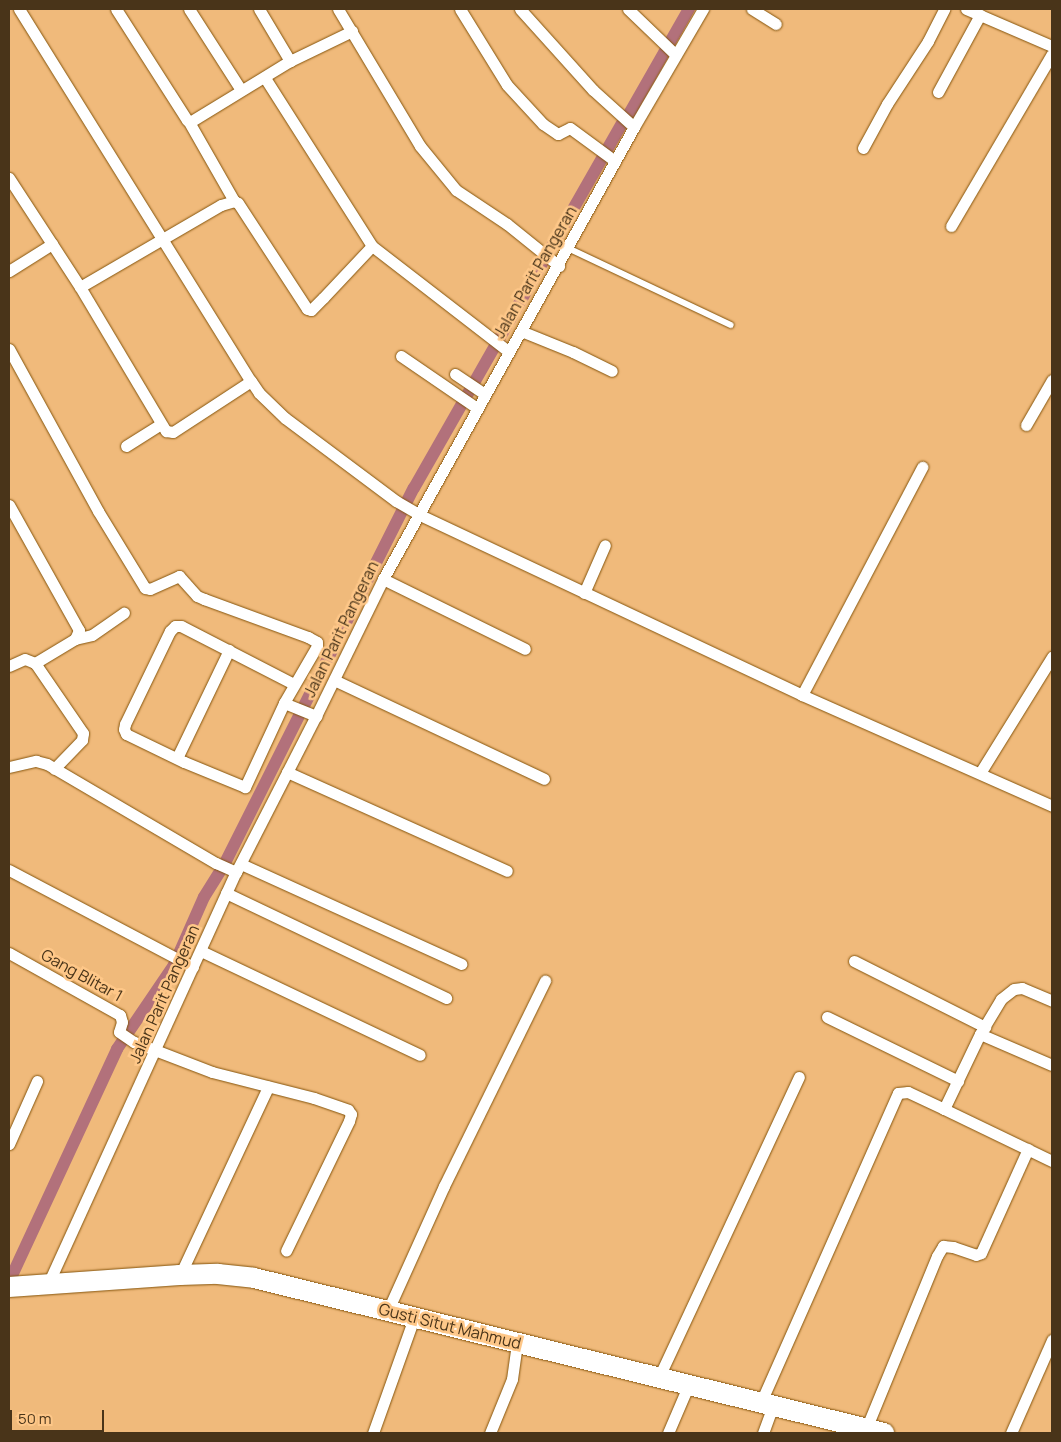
<!DOCTYPE html>
<style>
body{margin:0}
#map{position:relative;width:1061px;height:1442px;overflow:hidden;background:#f0ba7b;font-family:Manrope,sans-serif}
div>[style]{position:absolute}
.canal>*{height:12px;margin:-6px;padding:0 6px;transform-origin:6px;border-radius:6px;background:#b2717b}
.roads{filter:drop-shadow(0 0 1px #85550d) drop-shadow(0 0 1px #85550d)}
.lane>*{height:5.5px;margin:-2.75px;padding:0 2.75px;transform-origin:2.75px;border-radius:2.75px;background:#fff}
.street>*{height:11px;margin:-5.5px;padding:0 5.5px;transform-origin:5.5px;border-radius:5.5px;background:#fff}
.highway>*{height:20px;margin:-10px;padding:0 10px;transform-origin:10px;border-radius:10px;background:#fff}
span{translate:-50% -50%;white-space:nowrap;text-align:center;line-height:1.15;-webkit-text-stroke:5px #fec788;paint-order:stroke}
.street-label{font-size:16px;color:#493419}
.frame{position:absolute;inset:0;border:10px solid #493419;pointer-events:none}
.scale{position:absolute;left:10px;top:1410px;width:94px;height:22px;box-sizing:border-box;border:2px solid #493419;border-top:0;padding-left:6px;font-size:15px;line-height:18px;white-space:nowrap;color:#493419;-webkit-text-stroke:4px #fec788;paint-order:stroke}
</style>
<div id="map">
<div class="canal">
<div style="left:629px;top:114px;width:121px;rotate:-60.3deg"></div>
<div style="left:9px;top:1282px;width:257px;rotate:-65.1deg"></div>
<div style="left:117px;top:1049px;width:102px;rotate:-55.8deg"></div>
<div style="left:174px;top:965px;width:74px;rotate:-66.2deg"></div>
<div style="left:204px;top:897px;width:36px;rotate:-58deg"></div>
<div style="left:223px;top:867px;width:424px;rotate:-63.3deg"></div>
<div style="left:414px;top:488px;width:419px;rotate:-60.3deg"></div>
</div>
<div class="roads">
<div class="lane">
<div style="left:568px;top:248px;width:180px;rotate:25.3deg"></div>
</div>
<div class="street">
<div style="left:19px;top:9px;width:438px;rotate:58.1deg"></div>
<div style="left:251px;top:381px;width:14px;rotate:56deg"></div>
<div style="left:259px;top:393px;width:36px;rotate:44deg"></div>
<div style="left:285px;top:418px;width:139px;rotate:36.8deg"></div>
<div style="left:396px;top:501px;width:28px;rotate:30deg"></div>
<div style="left:420px;top:515px;width:422px;rotate:25.2deg"></div>
<div style="left:802px;top:695px;width:274px;rotate:23.9deg"></div>
<div style="left:116px;top:9px;width:132px;rotate:57.4deg"></div>
<div style="left:187px;top:120px;width:4px;rotate:34deg"></div>
<div style="left:190px;top:122px;width:117px;rotate:-31.4deg"></div>
<div style="left:290px;top:61px;width:69px;rotate:-25.8deg"></div>
<div style="left:189px;top:9px;width:96px;rotate:57.3deg"></div>
<div style="left:259px;top:9px;width:61px;rotate:59.2deg"></div>
<div style="left:338px;top:9px;width:160px;rotate:59.1deg"></div>
<div style="left:420px;top:146px;width:57px;rotate:50.7deg"></div>
<div style="left:456px;top:190px;width:61px;rotate:33.7deg"></div>
<div style="left:507px;top:224px;width:67px;rotate:38.9deg"></div>
<div style="left:460px;top:9px;width:89px;rotate:58.3deg"></div>
<div style="left:507px;top:85px;width:53px;rotate:47.3deg"></div>
<div style="left:543px;top:124px;width:18px;rotate:34deg"></div>
<div style="left:558px;top:134px;width:13px;rotate:-27deg"></div>
<div style="left:570px;top:128px;width:56px;rotate:36.3deg"></div>
<div style="left:520px;top:9px;width:109px;rotate:48deg"></div>
<div style="left:593px;top:90px;width:55px;rotate:42.1deg"></div>
<div style="left:628px;top:9px;width:66px;rotate:43.8deg"></div>
<div style="left:752px;top:9px;width:28px;rotate:32deg"></div>
<div style="left:966px;top:9px;width:94px;rotate:23.3deg"></div>
<div style="left:265px;top:78px;width:199px;rotate:57.5deg"></div>
<div style="left:938px;top:92px;width:88px;rotate:-61.4deg"></div>
<div style="left:189px;top:122px;width:91px;rotate:60.3deg"></div>
<div style="left:863px;top:148px;width:50px;rotate:-61.4deg"></div>
<div style="left:887px;top:104px;width:75px;rotate:-56.9deg"></div>
<div style="left:928px;top:41px;width:36px;rotate:-63deg"></div>
<div style="left:9px;top:178px;width:130px;rotate:56.9deg"></div>
<div style="left:80px;top:287px;width:168px;rotate:59.2deg"></div>
<div style="left:166px;top:431px;width:7px;rotate:8deg"></div>
<div style="left:173px;top:432px;width:93px;rotate:-33.2deg"></div>
<div style="left:951px;top:226px;width:199px;rotate:-59.6deg"></div>
<div style="left:9px;top:271px;width:51px;rotate:-32.1deg"></div>
<div style="left:80px;top:287px;width:163px;rotate:-30.2deg"></div>
<div style="left:221px;top:205px;width:14px;rotate:-17deg"></div>
<div style="left:234px;top:201px;width:4px;rotate:27deg"></div>
<div style="left:238px;top:203px;width:126px;rotate:56.9deg"></div>
<div style="left:307px;top:309px;width:4px;rotate:14deg"></div>
<div style="left:311px;top:310px;width:17px;rotate:-45deg"></div>
<div style="left:323px;top:298px;width:71px;rotate:-46.7deg"></div>
<div style="left:372px;top:246px;width:172px;rotate:37.7deg"></div>
<div style="left:521px;top:331px;width:56px;rotate:22deg"></div>
<div style="left:573px;top:352px;width:43px;rotate:26deg"></div>
<div style="left:9px;top:349px;width:185px;rotate:61.2deg"></div>
<div style="left:98px;top:511px;width:90px;rotate:58.6deg"></div>
<div style="left:145px;top:588px;width:5px;rotate:11deg"></div>
<div style="left:150px;top:589px;width:32px;rotate:-24deg"></div>
<div style="left:179px;top:576px;width:27px;rotate:48deg"></div>
<div style="left:197px;top:596px;width:8px;rotate:23deg"></div>
<div style="left:204px;top:599px;width:111px;rotate:20.1deg"></div>
<div style="left:308px;top:637px;width:10px;rotate:29deg"></div>
<div style="left:317px;top:642px;width:4px;rotate:90deg"></div>
<div style="left:317px;top:646px;width:66px;rotate:120.1deg"></div>
<div style="left:284px;top:703px;width:93px;rotate:114.9deg"></div>
<div style="left:245px;top:787px;width:66px;rotate:-157.7deg"></div>
<div style="left:184px;top:762px;width:64px;rotate:-154.2deg"></div>
<div style="left:126px;top:734px;width:5px;rotate:-112deg"></div>
<div style="left:124px;top:729px;width:5px;rotate:-79deg"></div>
<div style="left:125px;top:724px;width:103px;rotate:-64.2deg"></div>
<div style="left:170px;top:631px;width:7px;rotate:-45deg"></div>
<div style="left:175px;top:626px;width:6px"></div>
<div style="left:181px;top:626px;width:127px;rotate:27.2deg"></div>
<div style="left:401px;top:356px;width:92px;rotate:34.4deg"></div>
<div style="left:455px;top:374px;width:36px;rotate:34deg"></div>
<div style="left:1026px;top:425px;width:52px;rotate:-60deg"></div>
<div style="left:126px;top:446px;width:41px;rotate:-32.2deg"></div>
<div style="left:9px;top:505px;width:143px;rotate:60.8deg"></div>
<div style="left:79px;top:630px;width:10px;rotate:114deg"></div>
<div style="left:75px;top:639px;width:47px;rotate:149deg"></div>
<div style="left:383px;top:579px;width:158px;rotate:26.2deg"></div>
<div style="left:584px;top:593px;width:52px;rotate:-66.4deg"></div>
<div style="left:75px;top:639px;width:17px;rotate:-13deg"></div>
<div style="left:92px;top:635px;width:39px;rotate:-35deg"></div>
<div style="left:9px;top:666px;width:17px;rotate:-24deg"></div>
<div style="left:25px;top:659px;width:11px;rotate:22deg"></div>
<div style="left:35px;top:663px;width:85px;rotate:55.6deg"></div>
<div style="left:83px;top:733px;width:7px;rotate:98deg"></div>
<div style="left:82px;top:740px;width:40px;rotate:134deg"></div>
<div style="left:334px;top:680px;width:232px;rotate:25.2deg"></div>
<div style="left:802px;top:695px;width:258px;rotate:-62.2deg"></div>
<div style="left:284px;top:703px;width:35px;rotate:22deg"></div>
<div style="left:177px;top:758px;width:120px;rotate:-64.3deg"></div>
<div style="left:9px;top:767px;width:28px;rotate:-13deg"></div>
<div style="left:36px;top:761px;width:11px;rotate:15deg"></div>
<div style="left:47px;top:764px;width:196px;rotate:30.4deg"></div>
<div style="left:216px;top:863px;width:22px;rotate:24deg"></div>
<div style="left:287px;top:772px;width:241px;rotate:24.2deg"></div>
<div style="left:980px;top:773px;width:137px;rotate:-58.2deg"></div>
<div style="left:241px;top:864px;width:242px;rotate:24.4deg"></div>
<div style="left:9px;top:870px;width:208px;rotate:27.8deg"></div>
<div style="left:226px;top:893px;width:244px;rotate:25.5deg"></div>
<div style="left:201px;top:951px;width:242px;rotate:25.4deg"></div>
<div style="left:9px;top:953px;width:127px;rotate:29.2deg"></div>
<div style="left:120px;top:1015px;width:7px;rotate:74deg"></div>
<div style="left:122px;top:1022px;width:10px;rotate:107deg"></div>
<div style="left:119px;top:1032px;width:18px;rotate:34deg"></div>
<div style="left:134px;top:1042px;width:84px;rotate:21deg"></div>
<div style="left:212px;top:1072px;width:105px;rotate:14.3deg"></div>
<div style="left:314px;top:1098px;width:36px;rotate:19deg"></div>
<div style="left:348px;top:1110px;width:5px;rotate:53deg"></div>
<div style="left:351px;top:1114px;width:7px;rotate:106deg"></div>
<div style="left:349px;top:1121px;width:144px;rotate:115.9deg"></div>
<div style="left:854px;top:961px;width:147px;rotate:26.7deg"></div>
<div style="left:827px;top:1017px;width:146px;rotate:26deg"></div>
<div style="left:980px;top:1034px;width:78px;rotate:23.3deg"></div>
<div style="left:944px;top:1109px;width:120px;rotate:25.7deg"></div>
<div style="left:9px;top:1144px;width:69px;rotate:-66deg"></div>
<div style="left:180px;top:1275px;width:208px;rotate:-64.9deg"></div>
<div style="left:48px;top:1284px;width:453px;rotate:-65.5deg"></div>
<div style="left:236px;top:872px;width:175px;rotate:-62.9deg"></div>
<div style="left:316px;top:716px;width:153px;rotate:-63.9deg"></div>
<div style="left:383px;top:579px;width:517px;rotate:-60.96deg"></div>
<div style="left:634px;top:127px;width:137px;rotate:-59.7deg"></div>
<div style="left:388px;top:1310px;width:136px;rotate:-65.7deg"></div>
<div style="left:444px;top:1186px;width:229px;rotate:-63.8deg"></div>
<div style="left:659px;top:1377px;width:331px;rotate:-65deg"></div>
<div style="left:761px;top:1402px;width:338px;rotate:-66.1deg"></div>
<div style="left:898px;top:1093px;width:10px;rotate:-6deg"></div>
<div style="left:908px;top:1092px;width:40px;rotate:25deg"></div>
<div style="left:944px;top:1109px;width:83px;rotate:-64.4deg"></div>
<div style="left:980px;top:1034px;width:41px;rotate:-59deg"></div>
<div style="left:1001px;top:999px;width:16px;rotate:-38deg"></div>
<div style="left:1014px;top:989px;width:8px;rotate:-7deg"></div>
<div style="left:1022px;top:988px;width:33px;rotate:23deg"></div>
<div style="left:866px;top:1429px;width:187px;rotate:-67.7deg"></div>
<div style="left:937px;top:1256px;width:12px;rotate:-59deg"></div>
<div style="left:943px;top:1246px;width:10px;rotate:6deg"></div>
<div style="left:953px;top:1247px;width:24px;rotate:19deg"></div>
<div style="left:976px;top:1255px;width:5px;rotate:-22deg"></div>
<div style="left:981px;top:1253px;width:114px;rotate:-65.7deg"></div>
<div style="left:373px;top:1433px;width:122px;rotate:-70.4deg"></div>
<div style="left:490px;top:1433px;width:58px;rotate:-67.8deg"></div>
<div style="left:512px;top:1379px;width:36px;rotate:-82deg"></div>
<div style="left:668px;top:1433px;width:53px;rotate:-66.8deg"></div>
<div style="left:763px;top:1433px;width:30px;rotate:-70deg"></div>
<div style="left:1011px;top:1433px;width:102px;rotate:-66.2deg"></div>
</div>
<div class="highway">
<div style="left:9px;top:1287px;width:171px;rotate:-4deg"></div>
<div style="left:180px;top:1275px;width:38px;rotate:-2deg"></div>
<div style="left:218px;top:1274px;width:36px;rotate:6deg"></div>
<div style="left:254px;top:1278px;width:649px;rotate:13.82deg"></div>
</div>
</div>
<div class="street-label">
<span style="left:535px;top:272px;rotate:-60deg">Jalan Parit Pangeran</span>
<span style="left:341px;top:629px;rotate:-64deg">Jalan Parit Pangeran</span>
<span style="left:82px;top:975px;rotate:29deg">Gang Blitar 1</span>
<span style="left:164px;top:994px;rotate:-66deg">Jalan Parit Pangeran</span>
<span style="left:450px;top:1326px;rotate:14deg">Gusti Situt Mahmud</span>
</div>
<div class="frame"></div>
<div class="scale">50 m</div>
</div>
